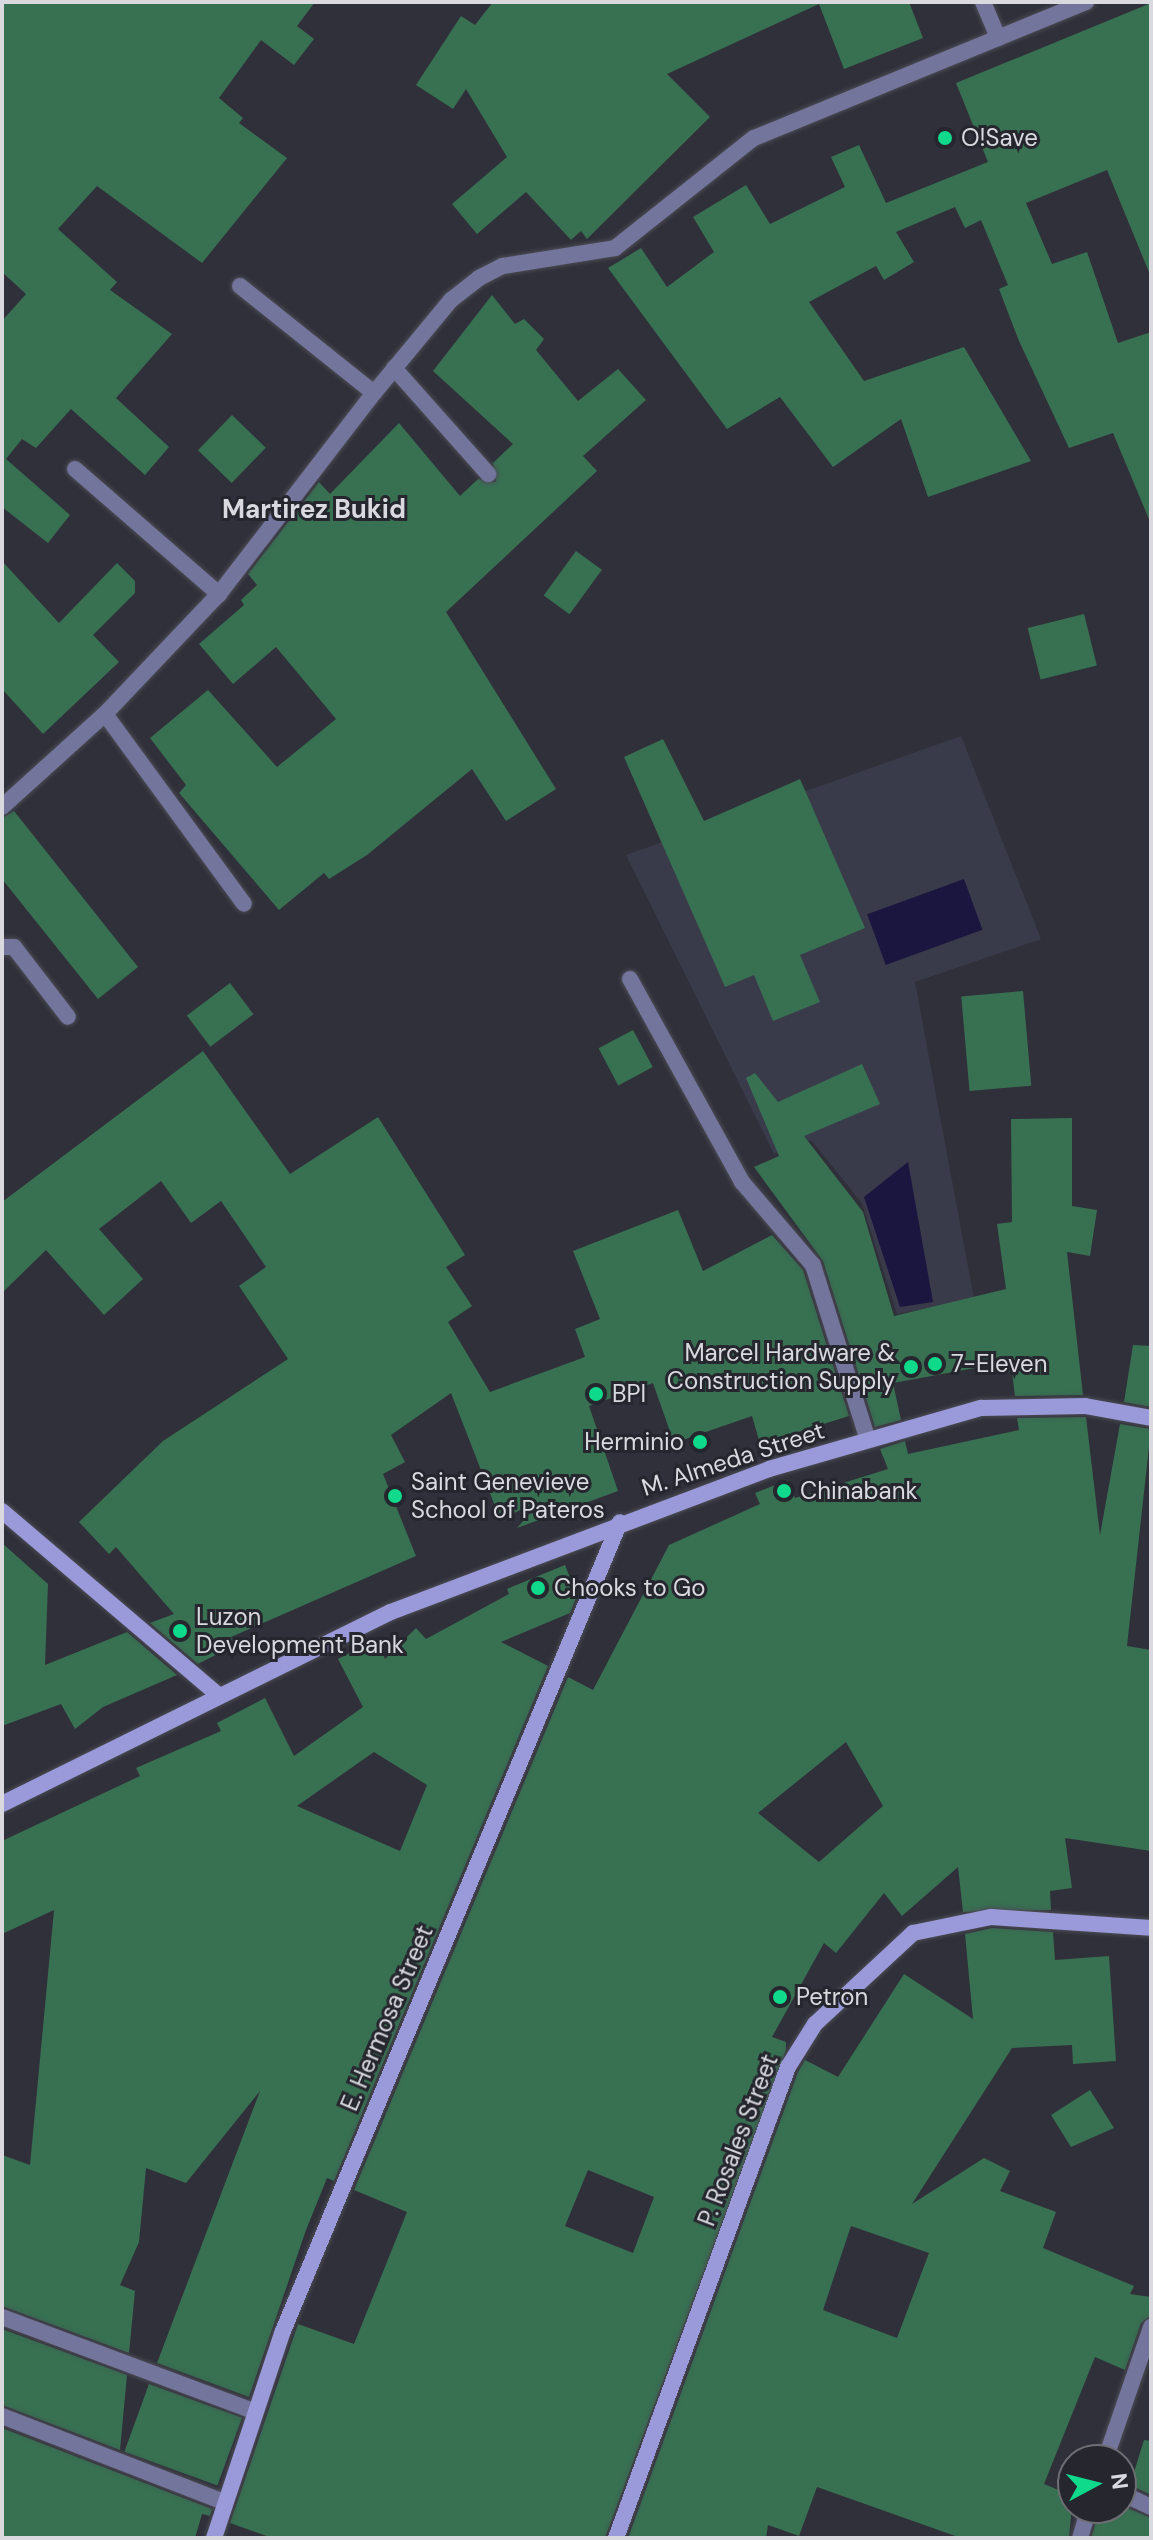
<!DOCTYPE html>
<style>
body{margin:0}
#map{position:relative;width:1153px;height:2540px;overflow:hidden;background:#30303a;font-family:"DM Sans",sans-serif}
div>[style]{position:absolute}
.built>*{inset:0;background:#3a3b4a}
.water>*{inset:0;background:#1b1640;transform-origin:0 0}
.building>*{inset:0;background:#387052;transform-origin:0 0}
.roads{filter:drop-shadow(0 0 2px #4b4b54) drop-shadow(0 0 2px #4b4b54)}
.lane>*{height:16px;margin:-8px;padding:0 8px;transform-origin:8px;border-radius:8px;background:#74759d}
.street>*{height:16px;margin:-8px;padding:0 8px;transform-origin:8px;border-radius:8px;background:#74759d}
.secondary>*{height:16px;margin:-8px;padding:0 8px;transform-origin:8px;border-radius:8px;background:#9a9ada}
.dots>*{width:22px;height:22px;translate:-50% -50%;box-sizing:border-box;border:4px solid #26262f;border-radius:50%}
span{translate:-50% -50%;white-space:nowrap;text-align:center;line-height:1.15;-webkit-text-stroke:6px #26262f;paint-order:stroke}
.poi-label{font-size:24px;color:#d9d9df}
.left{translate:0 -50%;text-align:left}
.right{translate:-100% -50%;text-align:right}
.street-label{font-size:24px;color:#d9d9df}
.neighbourhood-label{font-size:26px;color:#d9d9df;font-weight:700}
.frame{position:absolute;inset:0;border:4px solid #d9d9df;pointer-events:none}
.north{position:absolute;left:1057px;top:2444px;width:80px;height:80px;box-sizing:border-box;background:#26262f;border:2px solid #6e6e75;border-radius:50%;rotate:83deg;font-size:22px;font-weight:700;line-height:32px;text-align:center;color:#d9d9df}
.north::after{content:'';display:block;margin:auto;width:28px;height:36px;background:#0fd98a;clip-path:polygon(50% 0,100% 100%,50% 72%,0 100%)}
</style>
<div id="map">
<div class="built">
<div style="clip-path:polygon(961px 736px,1041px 939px,915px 982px,974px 1299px,897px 1314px,862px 1203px,811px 1140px,774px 1154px,626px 855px)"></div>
</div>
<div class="water">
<div style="left:964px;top:879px;width:54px;height:103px;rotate:70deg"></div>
<div style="clip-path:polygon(908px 1162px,933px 1302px,900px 1307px,864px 1197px)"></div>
</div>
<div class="building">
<div style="clip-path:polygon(2px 2px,315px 2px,297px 26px,314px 39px,294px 65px,261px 40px,219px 98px,243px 118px,239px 123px,287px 158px,202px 263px,97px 186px,58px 229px,117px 282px,110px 290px,172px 334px,116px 398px,169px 447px,145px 475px,71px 409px,36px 448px,22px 439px,6px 459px,70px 515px,48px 543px,2px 507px,2px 321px,26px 294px,2px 272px)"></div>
<div style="clip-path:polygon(493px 2px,909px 2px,923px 38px,844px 69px,819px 4px,667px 74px,710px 117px,587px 239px,581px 231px,571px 240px,526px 192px,477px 234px,452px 204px,507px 157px,466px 89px,453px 109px,416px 85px,461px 16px,475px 25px)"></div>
<div style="clip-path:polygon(1151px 3px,1151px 277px,1107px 170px,1026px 203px,1052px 264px,1087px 252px,1118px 343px,1151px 332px,1151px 524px,1113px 433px,1069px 448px,1019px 341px,999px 289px,1008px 285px,981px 220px,965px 228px,955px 207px,896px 232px,914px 262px,884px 280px,876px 266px,809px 302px,864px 381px,964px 347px,1031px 461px,928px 497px,901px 419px,833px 467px,780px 397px,727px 429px,608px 268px,641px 248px,667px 287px,714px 252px,693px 217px,746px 185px,770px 224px,845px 187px,831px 157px,859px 145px,886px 203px,988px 162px,956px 83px)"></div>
<div style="clip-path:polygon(492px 295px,515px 324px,524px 319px,544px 339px,536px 350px,578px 401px,618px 369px,646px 400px,583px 456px,597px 471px,446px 612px,556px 789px,506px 821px,472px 769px,367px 855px,329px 879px,324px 873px,279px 910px,179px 793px,186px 785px,150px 738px,208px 690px,277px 767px,336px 719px,276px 647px,233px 684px,199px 644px,244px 605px,241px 600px,257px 585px,248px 574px,319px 482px,330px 494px,399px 423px,460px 496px,478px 479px,496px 482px,493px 463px,513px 444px,433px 371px)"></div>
<div style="left:232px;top:415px;width:47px;height:49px;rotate:44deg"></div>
<div style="left:576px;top:551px;width:32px;height:55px;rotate:36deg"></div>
<div style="clip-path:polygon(2px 561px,59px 623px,117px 563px,135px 581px,135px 593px,93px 635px,119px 662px,43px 734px,2px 689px)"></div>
<div style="left:1084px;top:614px;width:53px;height:58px;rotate:76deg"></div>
<div style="clip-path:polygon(663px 739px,704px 821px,800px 779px,865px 928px,800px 955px,820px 1002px,773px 1021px,754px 975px,725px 987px,624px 757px)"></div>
<div style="clip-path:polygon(14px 811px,138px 967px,98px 999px,2px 879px,2px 818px)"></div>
<div style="left:230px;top:983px;width:39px;height:54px;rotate:53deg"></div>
<div style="left:1023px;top:991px;width:95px;height:62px;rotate:85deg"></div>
<div style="left:633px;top:1030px;width:42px;height:39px;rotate:62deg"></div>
<div style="clip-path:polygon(203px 1051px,290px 1174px,378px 1117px,465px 1255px,446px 1267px,472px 1306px,448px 1322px,490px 1392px,585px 1357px,575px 1329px,600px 1319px,573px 1251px,678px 1210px,703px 1271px,772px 1235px,803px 1270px,849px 1416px,760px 1444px,752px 1416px,674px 1443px,653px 1383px,589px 1406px,618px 1491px,517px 1528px,541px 1501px,500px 1519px,451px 1393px,391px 1435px,405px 1462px,383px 1474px,416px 1556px,231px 1637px,235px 1645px,198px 1664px,150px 1623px,174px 1614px,116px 1547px,109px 1554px,79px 1522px,163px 1441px,288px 1359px,239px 1286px,266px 1267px,221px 1201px,191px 1223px,161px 1181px,99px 1229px,143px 1279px,104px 1315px,46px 1250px,2px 1293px,2px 1202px)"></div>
<div style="clip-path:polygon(862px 1064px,880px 1104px,804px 1136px,863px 1212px,894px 1316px,1006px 1289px,997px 1224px,1012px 1222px,1011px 1119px,1072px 1118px,1072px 1206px,1097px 1210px,1090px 1256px,1067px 1252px,1083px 1395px,1015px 1396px,1012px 1372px,998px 1373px,997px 1364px,893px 1383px,901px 1420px,875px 1427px,823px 1261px,754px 1167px,779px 1156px,746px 1078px,755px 1073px,778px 1102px)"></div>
<div style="clip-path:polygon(1133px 1345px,1151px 1346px,1151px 1407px,1124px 1402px)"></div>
<div style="clip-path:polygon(evenodd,1086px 1417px,1100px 1535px,1120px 1424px,1151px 1429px,1127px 1646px,1151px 1650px,1151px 1851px,1065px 1838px,1072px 1888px,1050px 1891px,1051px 1910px,963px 1912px,958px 1867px,902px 1916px,884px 1893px,836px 1953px,824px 1943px,772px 2037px,786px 2042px,786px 2050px,605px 2538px,272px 2538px,230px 2523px,298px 2324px,354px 2344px,407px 2212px,354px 2190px,568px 1677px,593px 1690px,669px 1545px,760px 1504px,755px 1493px,788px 1480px,795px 1498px,888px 1469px,880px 1449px,905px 1441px,908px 1454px,1019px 1430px,1017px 1418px,1086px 1417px,846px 1742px,883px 1806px,819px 1862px,758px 1813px,846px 1742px,1086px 1417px,588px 2170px,654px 2197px,633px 2253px,565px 2226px,588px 2170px)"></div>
<div style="clip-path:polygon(2px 1543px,48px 1584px,45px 1665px,127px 1632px,177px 1675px,103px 1707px,75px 1729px,61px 1704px,2px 1726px)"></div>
<div style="clip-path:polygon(evenodd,565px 1565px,577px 1596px,570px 1613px,501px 1642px,548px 1666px,334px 2181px,327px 2178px,306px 2230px,249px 2397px,157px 2363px,260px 2091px,186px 2183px,146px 2168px,139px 2242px,120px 2285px,135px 2291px,129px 2353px,2px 2306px,2px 2155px,30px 2165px,54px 1910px,2px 1934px,2px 1841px,140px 1776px,136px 1768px,221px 1731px,217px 1723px,265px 1698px,294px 1756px,363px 1707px,338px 1659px,376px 1640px,385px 1659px,416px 1628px,426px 1639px,509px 1594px,507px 1589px,565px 1565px,374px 1752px,427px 1785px,400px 1851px,297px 1806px,374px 1752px)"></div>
<div style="clip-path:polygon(evenodd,992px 1928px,1053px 1932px,1055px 1960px,1109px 1956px,1116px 2061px,1073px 2064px,1072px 2045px,1012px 2048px,912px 2204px,984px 2158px,1010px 2171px,1000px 2191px,1056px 2212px,1043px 2248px,1134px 2286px,1130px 2294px,1151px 2297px,1151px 2316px,1141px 2323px,1125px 2370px,1095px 2357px,1044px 2484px,1073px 2496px,1069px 2538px,961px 2538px,817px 2487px,799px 2536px,768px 2525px,766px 2538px,628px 2538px,798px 2072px,805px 2060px,838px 2077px,904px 1974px,973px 2019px,965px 1934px,992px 1928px,851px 2226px,929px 2253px,897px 2338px,823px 2310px,851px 2226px)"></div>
<div style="clip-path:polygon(1090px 2090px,1114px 2128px,1071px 2147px,1051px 2115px)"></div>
<div style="clip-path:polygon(2px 2329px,127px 2375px,120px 2450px,2px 2405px)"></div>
<div style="left:149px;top:2384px;width:99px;height:72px;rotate:20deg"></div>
<div style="clip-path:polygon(2px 2428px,212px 2509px,210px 2516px,202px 2514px,195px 2538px,2px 2538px)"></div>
<div style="clip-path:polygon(1144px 2440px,1151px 2441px,1151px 2495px,1130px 2485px)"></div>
<div style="clip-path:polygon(1123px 2506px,1151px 2518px,1151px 2538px,1091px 2538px,1100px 2508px,1120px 2515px)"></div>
</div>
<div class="roads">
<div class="lane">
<div style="left:983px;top:2px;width:39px;rotate:67deg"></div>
<div style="left:240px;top:286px;width:171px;rotate:38.6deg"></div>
<div style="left:394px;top:368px;width:142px;rotate:48.4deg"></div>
<div style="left:75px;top:469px;width:191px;rotate:41deg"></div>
<div style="left:105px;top:714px;width:235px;rotate:53.8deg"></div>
<div style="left:2px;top:947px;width:12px"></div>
<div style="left:14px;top:947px;width:88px;rotate:52.4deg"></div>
<div style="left:630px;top:979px;width:232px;rotate:61.1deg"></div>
<div style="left:742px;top:1182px;width:109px;rotate:49.5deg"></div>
<div style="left:813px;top:1265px;width:183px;rotate:72.6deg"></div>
<div style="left:2px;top:2317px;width:269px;rotate:20.5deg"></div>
<div style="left:2px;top:2416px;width:238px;rotate:21.2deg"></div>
</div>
<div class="street">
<div style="left:2px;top:807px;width:139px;rotate:-42.1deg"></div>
<div style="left:105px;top:714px;width:166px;rotate:-46.5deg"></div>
<div style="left:219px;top:594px;width:254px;rotate:-52.4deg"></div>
<div style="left:374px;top:393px;width:121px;rotate:-50.4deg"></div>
<div style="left:451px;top:300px;width:36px;rotate:-38deg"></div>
<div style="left:479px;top:278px;width:27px;rotate:-27deg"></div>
<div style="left:503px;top:266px;width:113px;rotate:-9.1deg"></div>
<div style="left:615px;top:248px;width:177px;rotate:-38.4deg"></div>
<div style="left:754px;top:138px;width:359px;rotate:-22.3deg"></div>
<div style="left:1105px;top:2460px;width:141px;rotate:-70.9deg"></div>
<div style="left:1121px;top:2493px;width:33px;rotate:25deg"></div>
<div style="left:1080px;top:2538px;width:31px;rotate:-73deg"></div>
</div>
<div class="secondary">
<div style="left:2px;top:1511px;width:282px;rotate:40.4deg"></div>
<div style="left:2px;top:1804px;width:434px;rotate:-26.3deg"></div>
<div style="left:391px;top:1612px;width:404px;rotate:-20.7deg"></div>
<div style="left:769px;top:1469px;width:221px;rotate:-16.1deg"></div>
<div style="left:981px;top:1408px;width:104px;rotate:-1.1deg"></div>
<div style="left:1085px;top:1406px;width:67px;rotate:10.3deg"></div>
<div style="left:214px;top:2538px;width:218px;rotate:-71.6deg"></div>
<div style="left:283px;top:2331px;width:876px;rotate:-67.39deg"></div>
<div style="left:616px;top:2538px;width:501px;rotate:-69.94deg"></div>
<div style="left:788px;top:2067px;width:51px;rotate:-57.9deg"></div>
<div style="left:815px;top:2024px;width:134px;rotate:-42.9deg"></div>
<div style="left:913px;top:1933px;width:80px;rotate:-11.6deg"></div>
<div style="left:991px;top:1917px;width:160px;rotate:3.9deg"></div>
</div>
</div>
<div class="dots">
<div style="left:945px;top:138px;background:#0fd98a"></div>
<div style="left:935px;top:1364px;background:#0fd98a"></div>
<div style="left:911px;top:1367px;background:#0fd98a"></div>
<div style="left:596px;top:1394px;background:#0fd98a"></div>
<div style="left:700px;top:1442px;background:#0fd98a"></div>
<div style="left:784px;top:1491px;background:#0fd98a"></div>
<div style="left:395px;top:1496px;background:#0fd98a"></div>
<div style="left:538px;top:1588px;background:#0fd98a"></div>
<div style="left:180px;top:1631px;background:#0fd98a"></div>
<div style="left:780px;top:1997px;background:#0fd98a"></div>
</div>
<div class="poi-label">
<span class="left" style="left:961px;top:138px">O!Save</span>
<span class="right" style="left:895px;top:1367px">Marcel Hardware &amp;<br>Construction Supply</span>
<span class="left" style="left:951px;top:1364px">7-Eleven</span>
<span class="left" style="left:612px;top:1394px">BPI</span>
<span class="right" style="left:684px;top:1442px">Herminio</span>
<span class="left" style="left:411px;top:1496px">Saint Genevieve<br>School of Pateros</span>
<span class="left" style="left:800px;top:1491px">Chinabank</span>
<span class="left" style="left:554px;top:1588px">Chooks to Go</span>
<span class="left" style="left:196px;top:1631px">Luzon<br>Development Bank</span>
<span class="left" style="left:796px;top:1997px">Petron</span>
</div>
<div class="street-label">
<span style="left:733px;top:1459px;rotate:-18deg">M. Almeda Street</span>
<span style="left:387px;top:2018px;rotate:-67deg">E. Hermosa Street</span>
<span style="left:738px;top:2140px;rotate:-69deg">P. Rosales Street</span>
</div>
<div class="neighbourhood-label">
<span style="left:314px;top:510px">Martirez Bukid</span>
</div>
<div class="frame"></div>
<div class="north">N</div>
</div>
